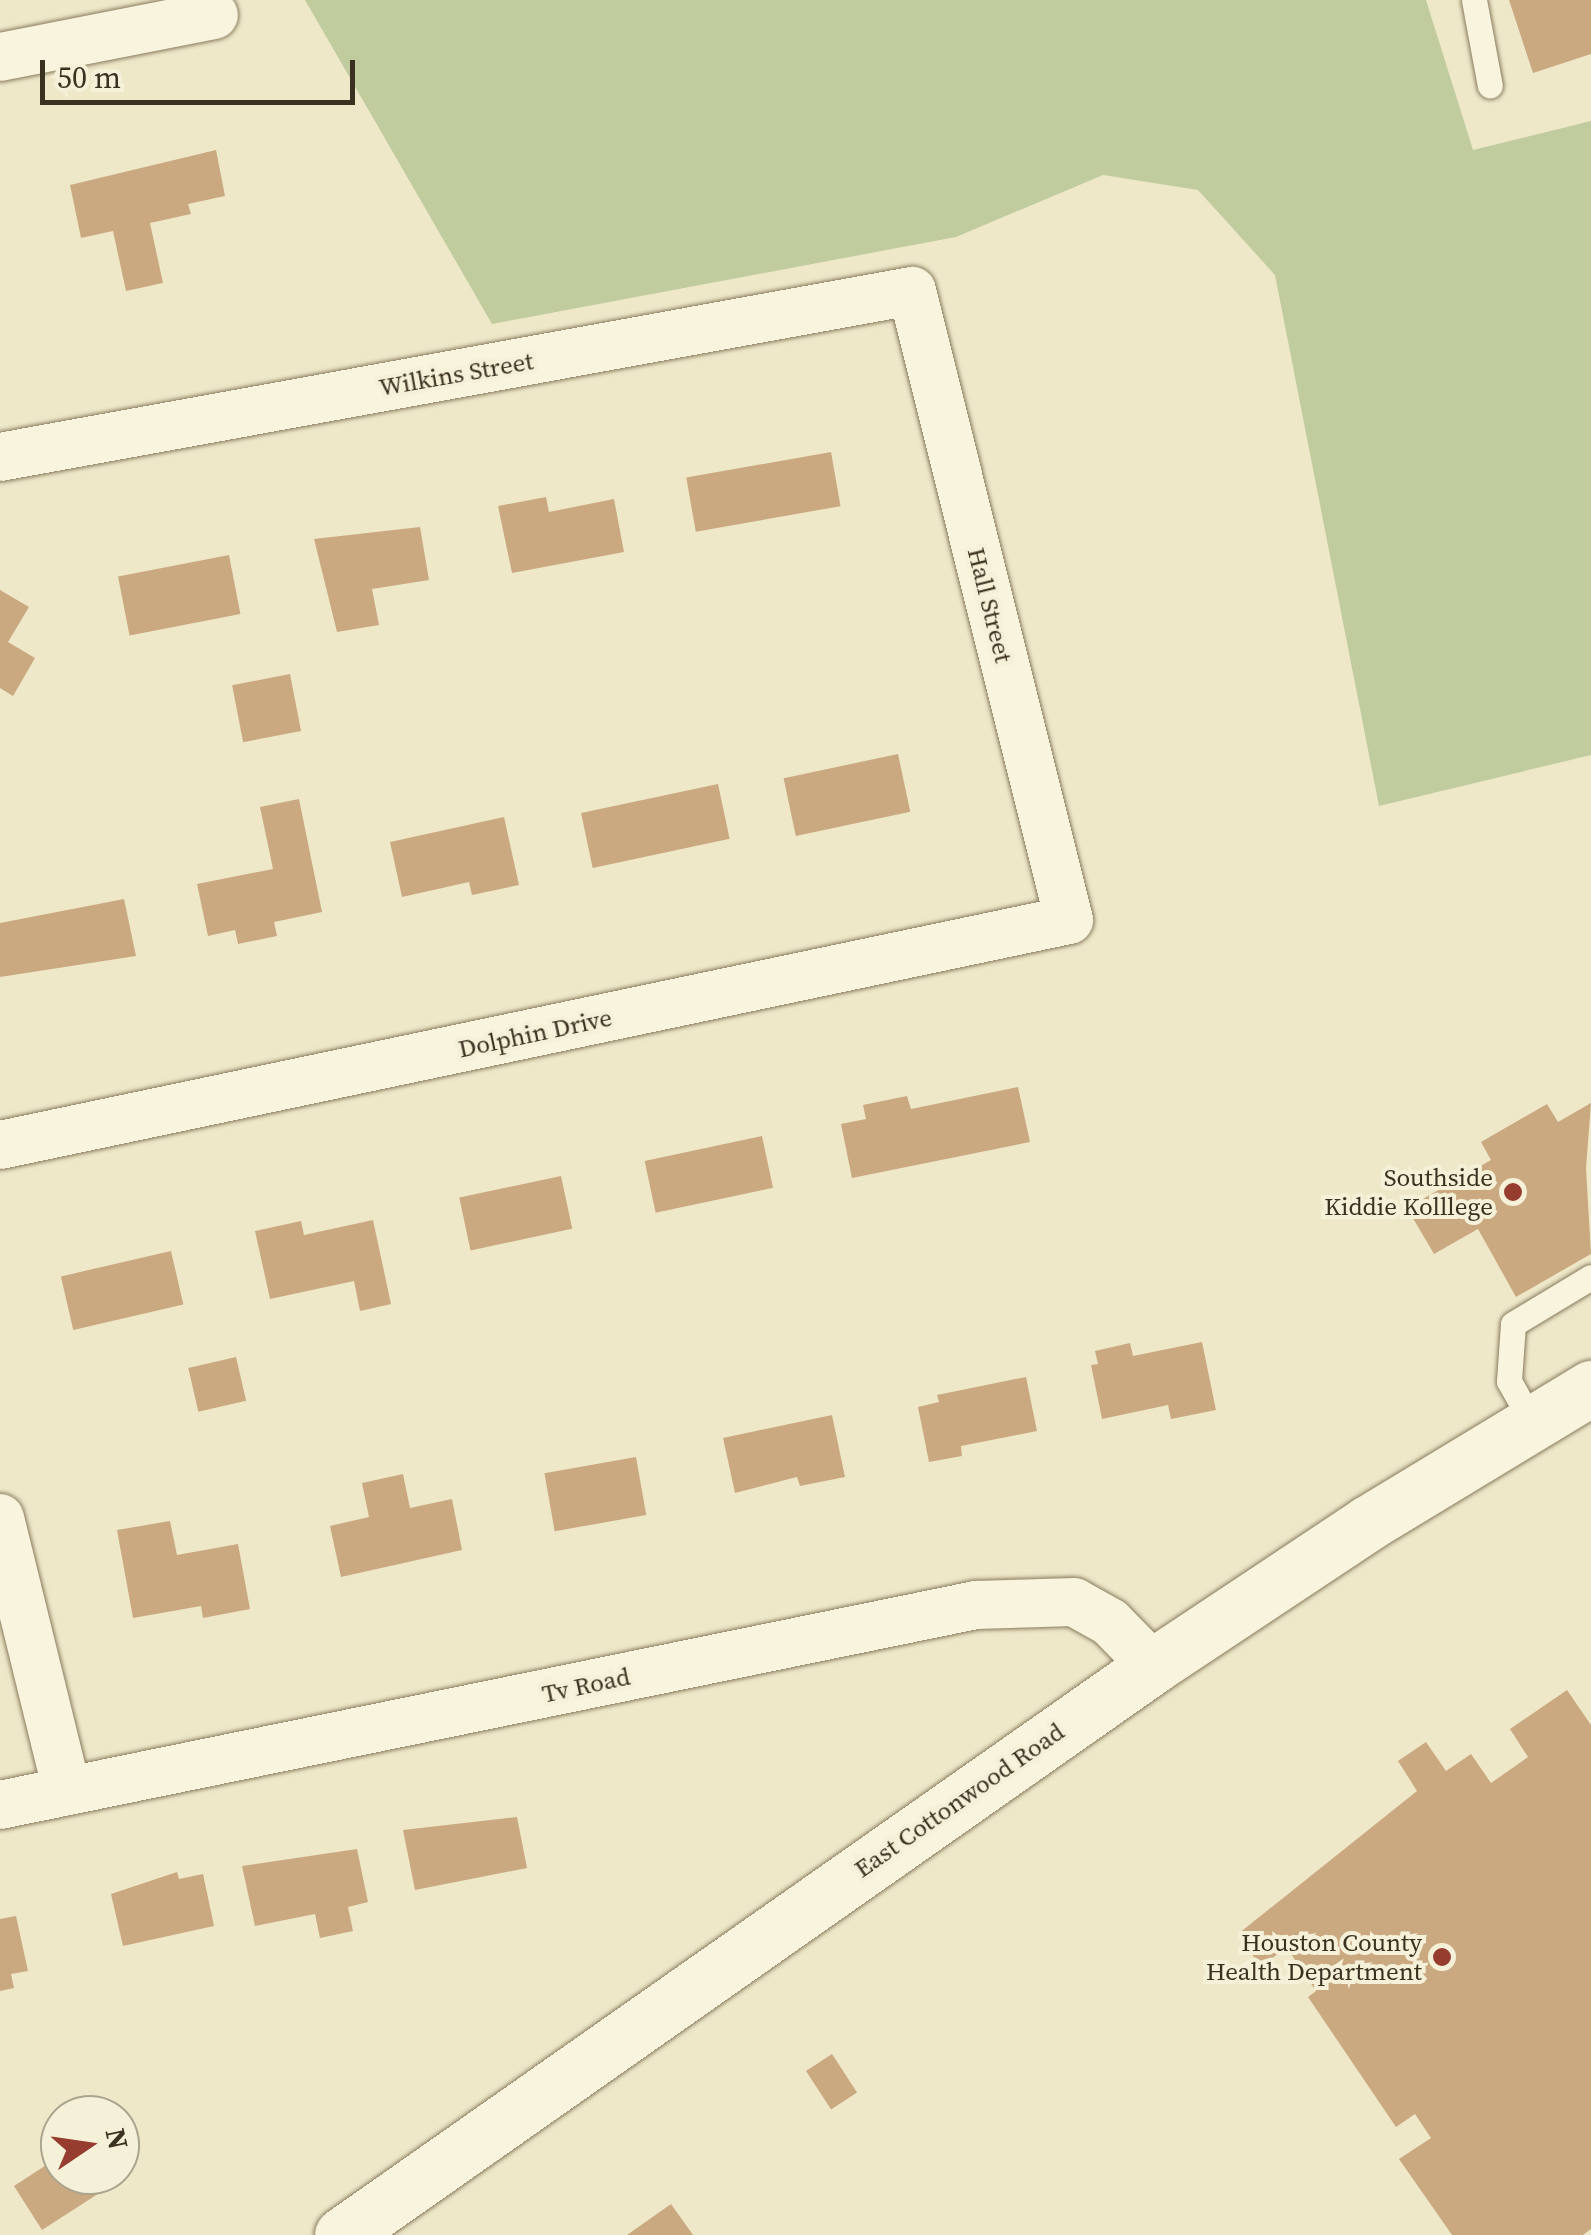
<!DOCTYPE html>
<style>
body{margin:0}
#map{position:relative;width:1591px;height:2235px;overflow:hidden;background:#eee8c9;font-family:"Source Serif 4",serif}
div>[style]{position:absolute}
.green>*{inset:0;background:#c0cc9d}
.building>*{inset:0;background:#caa980;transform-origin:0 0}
.roads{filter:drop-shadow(0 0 2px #8a7b5e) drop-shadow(0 0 2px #8a7b5e)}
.service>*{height:25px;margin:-12.5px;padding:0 12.5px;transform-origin:12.5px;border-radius:12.5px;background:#f8f4dd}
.minor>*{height:48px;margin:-24px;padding:0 24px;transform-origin:24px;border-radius:24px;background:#f8f4dd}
.secondary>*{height:55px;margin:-27.5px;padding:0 27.5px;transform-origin:27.5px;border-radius:27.5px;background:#f8f4dd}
.dots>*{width:28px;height:28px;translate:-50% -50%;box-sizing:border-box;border:5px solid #f5f1d9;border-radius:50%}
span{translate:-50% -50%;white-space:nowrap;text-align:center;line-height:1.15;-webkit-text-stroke:8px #f5f1d9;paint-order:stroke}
.street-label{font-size:25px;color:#3b3121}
.poi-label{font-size:25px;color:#3b3121}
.right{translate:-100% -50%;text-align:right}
.north{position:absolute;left:40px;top:2095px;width:100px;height:100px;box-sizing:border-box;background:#f5f1d9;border:2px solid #aba48f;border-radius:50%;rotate:77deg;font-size:28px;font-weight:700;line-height:40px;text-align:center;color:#3b3121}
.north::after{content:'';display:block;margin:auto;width:35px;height:45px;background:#973d30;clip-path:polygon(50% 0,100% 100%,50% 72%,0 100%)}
.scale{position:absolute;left:40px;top:60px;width:315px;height:45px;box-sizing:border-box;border:5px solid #3b3121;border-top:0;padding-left:12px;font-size:30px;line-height:35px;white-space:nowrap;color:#3b3121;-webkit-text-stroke:8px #f5f1d9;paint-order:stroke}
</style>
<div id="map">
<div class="green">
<div style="clip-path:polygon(305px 0,1426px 0,1473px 150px,1591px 121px,1591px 755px,1379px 806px,1275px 275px,1198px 190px,1103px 175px,956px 237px,492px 324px)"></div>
</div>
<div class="building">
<div style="clip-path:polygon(1509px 0,1591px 0,1591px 54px,1533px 73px)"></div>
<div style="clip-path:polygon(216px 150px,225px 196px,188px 204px,191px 214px,150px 223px,163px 283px,126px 291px,113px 231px,81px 238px,70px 185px)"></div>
<div style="left:831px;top:452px;width:55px;height:147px;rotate:80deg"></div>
<div style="clip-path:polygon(546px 497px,549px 512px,614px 499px,624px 552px,512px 573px,498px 506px)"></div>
<div style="clip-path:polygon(420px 527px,429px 580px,372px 589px,379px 625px,337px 632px,314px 539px)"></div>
<div style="left:229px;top:555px;width:60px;height:113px;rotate:79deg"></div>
<div style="clip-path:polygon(0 590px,29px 607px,8px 642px,35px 658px,13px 696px,0 688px)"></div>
<div style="left:290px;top:674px;width:58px;height:59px;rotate:79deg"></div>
<div style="left:898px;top:754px;width:59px;height:117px;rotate:78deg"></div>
<div style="left:718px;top:784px;width:56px;height:140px;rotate:78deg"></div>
<div style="clip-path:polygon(299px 799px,322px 912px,274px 922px,277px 936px,238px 944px,235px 930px,208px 936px,197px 884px,273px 869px,260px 807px)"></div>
<div style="clip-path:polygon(504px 817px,519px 885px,472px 895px,469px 882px,402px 897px,390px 842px)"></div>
<div style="clip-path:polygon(124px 899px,136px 956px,0 977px,0 923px)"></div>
<div style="clip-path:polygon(1018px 1087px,1030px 1142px,852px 1178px,841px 1124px,866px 1119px,863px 1105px,907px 1096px,911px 1109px)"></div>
<div style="clip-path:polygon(1591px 1103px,1586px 1168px,1591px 1254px,1516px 1297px,1478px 1229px,1434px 1254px,1407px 1208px,1491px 1160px,1481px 1142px,1547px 1104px,1558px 1122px)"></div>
<div style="left:762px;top:1136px;width:53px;height:120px;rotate:78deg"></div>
<div style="left:561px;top:1176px;width:54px;height:104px;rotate:78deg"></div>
<div style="clip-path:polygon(373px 1220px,391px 1304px,360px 1311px,354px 1281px,270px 1299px,255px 1231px,301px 1221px,304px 1235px)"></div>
<div style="left:171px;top:1251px;width:55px;height:113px;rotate:77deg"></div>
<div style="clip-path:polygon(1202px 1342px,1216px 1410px,1171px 1419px,1168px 1405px,1102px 1419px,1091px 1365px,1098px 1364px,1095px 1351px,1130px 1343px,1133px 1356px)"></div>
<div style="left:236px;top:1357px;width:45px;height:49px;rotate:77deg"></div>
<div style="clip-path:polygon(1026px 1377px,1037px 1431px,961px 1446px,962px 1456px,929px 1462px,918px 1407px,939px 1402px,937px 1395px)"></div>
<div style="clip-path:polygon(832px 1415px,845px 1477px,800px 1486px,797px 1477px,735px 1493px,723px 1438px)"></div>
<div style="left:636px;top:1457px;width:59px;height:93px;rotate:80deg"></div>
<div style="clip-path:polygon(403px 1474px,410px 1508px,452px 1499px,462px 1550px,341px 1577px,330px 1526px,369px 1517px,362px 1483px)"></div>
<div style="clip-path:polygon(170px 1521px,177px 1555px,238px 1544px,250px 1609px,203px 1618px,201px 1606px,133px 1618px,117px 1530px)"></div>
<div style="clip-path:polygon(1567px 1690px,1591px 1725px,1591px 2229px,1583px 2235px,1452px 2235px,1399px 2159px,1431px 2138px,1415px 2114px,1396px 2127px,1308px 1997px,1316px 1991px,1287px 1948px,1260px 1966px,1238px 1934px,1417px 1791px,1398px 1761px,1426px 1742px,1446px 1771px,1471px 1754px,1491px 1783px,1528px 1757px,1510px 1729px)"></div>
<div style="clip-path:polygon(517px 1817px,527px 1868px,415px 1890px,403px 1830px)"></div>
<div style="clip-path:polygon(357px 1849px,368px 1902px,348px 1907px,353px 1931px,320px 1938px,315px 1914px,255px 1926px,242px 1866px)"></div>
<div style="clip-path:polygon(177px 1872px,179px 1879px,203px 1874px,214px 1926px,123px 1946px,111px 1894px)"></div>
<div style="clip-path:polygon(16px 1916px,28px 1971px,11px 1974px,14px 1988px,0 1991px,0 1919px)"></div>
<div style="left:832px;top:2054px;width:46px;height:31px;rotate:57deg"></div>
<div style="clip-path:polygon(60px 2156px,60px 2175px,114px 2175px,118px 2181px,42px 2230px,14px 2186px)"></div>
<div style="clip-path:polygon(671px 2204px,693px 2235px,627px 2235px)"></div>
</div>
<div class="roads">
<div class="service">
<div style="left:1474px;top:0;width:87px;rotate:79.5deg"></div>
<div style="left:1532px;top:1422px;width:47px;rotate:-119.3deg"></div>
<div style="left:1509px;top:1381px;width:57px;rotate:-86deg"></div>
<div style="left:1513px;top:1324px;width:91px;rotate:-31.1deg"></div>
</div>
<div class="minor">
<div style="left:0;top:57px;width:218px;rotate:-11.1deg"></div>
<div style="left:0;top:457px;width:927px;rotate:-10.32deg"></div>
<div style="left:912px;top:291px;width:648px;rotate:75.99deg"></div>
<div style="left:1069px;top:920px;width:1092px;rotate:168.11deg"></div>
<div style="left:0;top:1518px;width:281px;rotate:76.2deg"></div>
<div style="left:0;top:1805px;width:996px;rotate:-11.58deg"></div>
<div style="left:976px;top:1605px;width:98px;rotate:-1.8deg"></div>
<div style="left:1074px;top:1602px;width:41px;rotate:29.1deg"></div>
<div style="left:1110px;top:1622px;width:62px;rotate:45.7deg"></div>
</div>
<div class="secondary">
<div style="left:342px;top:2235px;width:991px;rotate:-35.05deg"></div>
<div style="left:1153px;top:1666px;width:258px;rotate:-33.6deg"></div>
<div style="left:1368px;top:1523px;width:261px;rotate:-31.2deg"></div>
</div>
</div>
<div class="dots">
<div style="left:1513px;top:1192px;background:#973d30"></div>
<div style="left:1442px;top:1957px;background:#973d30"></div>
</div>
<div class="street-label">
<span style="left:456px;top:374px;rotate:-10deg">Wilkins Street</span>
<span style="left:990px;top:605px;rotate:76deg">Hall Street</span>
<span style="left:535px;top:1033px;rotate:-12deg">Dolphin Drive</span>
<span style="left:586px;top:1685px;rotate:-12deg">Tv Road</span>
<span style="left:959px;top:1800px;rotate:-35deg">East Cottonwood Road</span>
</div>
<div class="poi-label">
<span class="right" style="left:1493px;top:1192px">Southside<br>Kiddie Kolllege</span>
<span class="right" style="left:1422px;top:1957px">Houston County<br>Health Department</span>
</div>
<div class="north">N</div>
<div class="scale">50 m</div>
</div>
